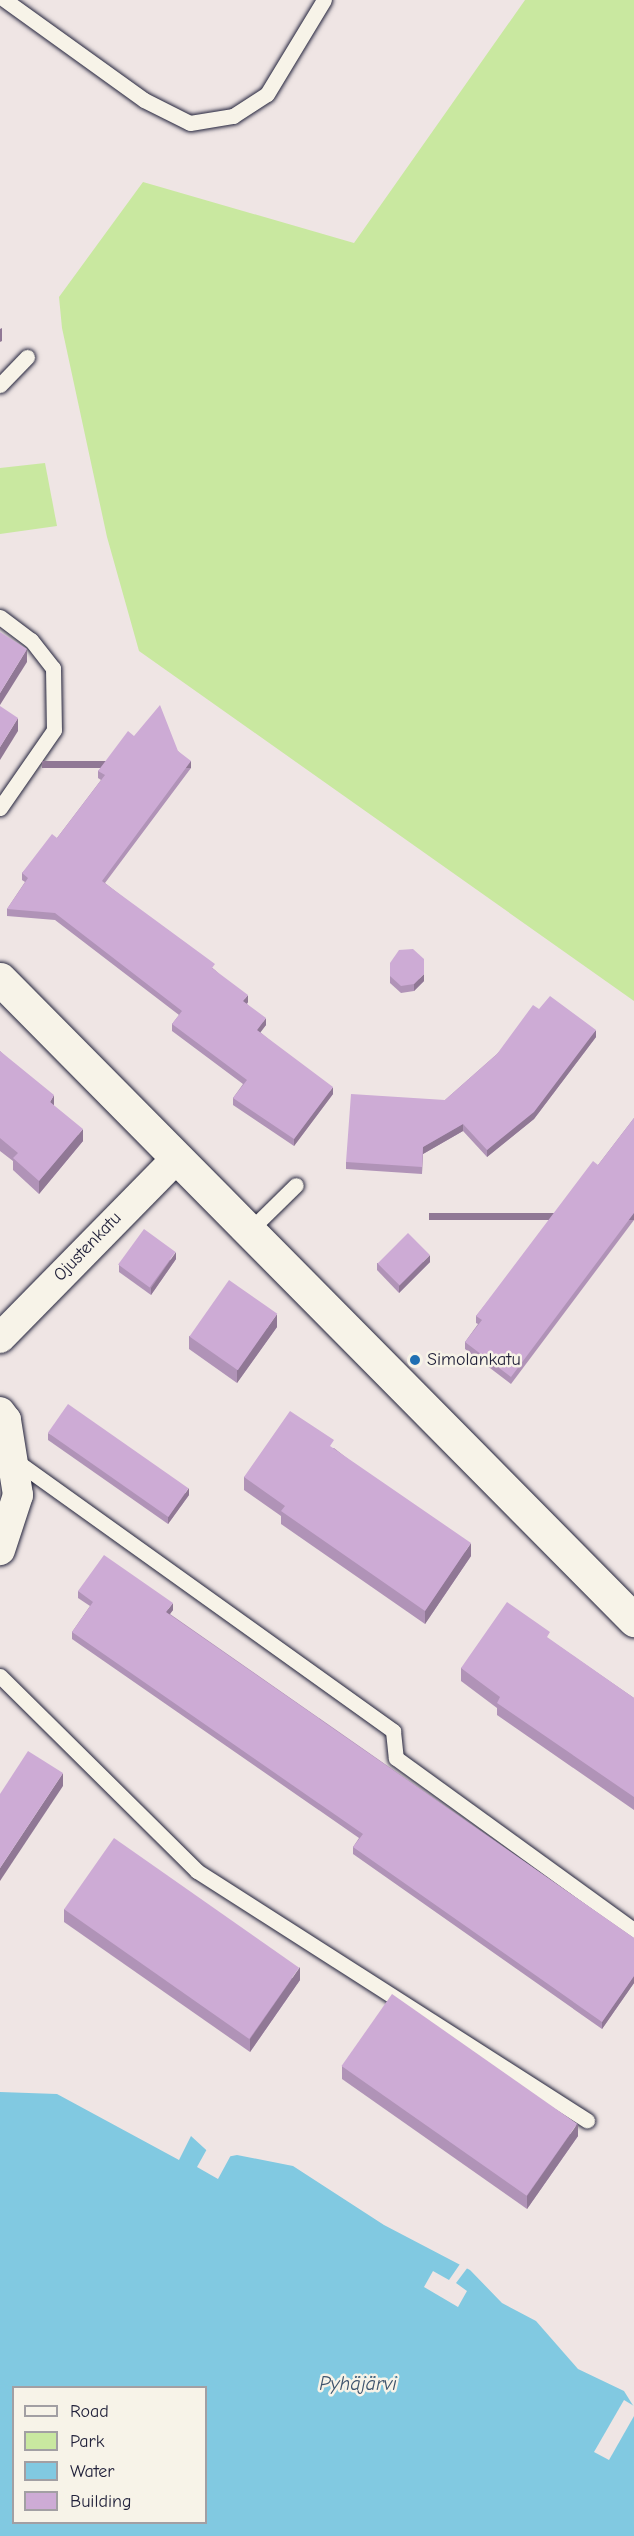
<!DOCTYPE html>
<meta charset="utf-8">
<style>
body{margin:0}
#map{position:relative;width:634px;height:2536px;overflow:hidden;background:#efe5e4;font-family:"Comic Neue",sans-serif}
div>[style]{position:absolute}
.green>*{inset:0;background:#c9e8a0}
.water>*{inset:0;background:#81c9e1}
.pier>*{inset:0;background:#efe5e4}
.roads{filter:drop-shadow(0 0 2px #22223b) drop-shadow(0 0 2px #22223b)}
.service>*{height:15px;margin:-7.5px;padding:0 7.5px;transform-origin:7.5px;border-radius:7.5px;background:#f7f3e8}
.minor>*{height:30px;margin:-15px;padding:0 15px;transform-origin:15px;border-radius:15px;background:#f7f3e8}
.tertiary>*{height:33px;margin:-16.5px;padding:0 16.5px;transform-origin:16.5px;border-radius:16.5px;background:#f7f3e8}
.wall>*{inset:0;background:#b093b7}
.shaded-wall>*{inset:0;background:#907895;transform-origin:0 0}
.building>*{inset:0;background:#cdabd5;transform-origin:0 0}
.dots>*{width:16px;height:16px;translate:-50% -50%;box-sizing:border-box;border:3px solid #f7f3e8;border-radius:50%}
span{translate:-50% -50%;white-space:nowrap;text-align:center;line-height:1.15;-webkit-text-stroke:5px #f7f3e8;paint-order:stroke}
.street-label{font-size:18px;color:#22223b}
.poi-label{font-size:18px;color:#22223b}
.left{translate:0 -50%;text-align:left}
.water-label{font-size:20px;color:#3e546d;font-style:italic}
.legend{position:absolute;left:12px;top:2386px;width:195px;height:138px;box-sizing:border-box;background:#f7f3e8;border:2px solid #a29fa3;margin:0;padding:8px 10px;list-style:none;font-size:18px;color:#22223b}
.legend li{display:flex;align-items:center;gap:12px;height:30px}
.legend b{width:30px;border:2px solid #a29fa3}
</style>
<div id="map">
<div class="green">
<div style="clip-path:polygon(525px 0,634px 0,634px 1001px,139px 651px,107px 537px,62px 328px,59px 297px,143px 182px,354px 243px)"></div>
<div style="clip-path:polygon(45px 463px,57px 526px,0 534px,0 468px)"></div>
</div>
<div class="water">
<div style="clip-path:polygon(evenodd,0 2092px,57px 2094px,179px 2160px,191px 2136px,216px 2159px,237px 2155px,293px 2166px,384px 2225px,470px 2270px,502px 2303px,536px 2321px,578px 2369px,624px 2391px,634px 2407px,634px 2536px,0 2536px,0 2092px,14px 2388px,206px 2388px,206px 2522px,14px 2522px,14px 2388px)"></div>
</div>
<div class="pier">
<div style="clip-path:polygon(207px 2149px,217px 2156px,231px 2155px,218px 2179px,197px 2167px)"></div>
<div style="clip-path:polygon(460px 2264px,468px 2267px,456px 2283px,467px 2291px,458px 2307px,424px 2287px,433px 2271px,449px 2280px)"></div>
<div style="clip-path:polygon(624px 2400px,634px 2406px,634px 2416px,609px 2460px,594px 2452px)"></div>
</div>
<div class="roads">
<div class="service">
<div style="left:5px;top:0;width:171px;rotate:35.7deg"></div>
<div style="left:144px;top:100px;width:51px;rotate:26.6deg"></div>
<div style="left:190px;top:123px;width:44px;rotate:-9.2deg"></div>
<div style="left:233px;top:116px;width:40px;rotate:-32.9deg"></div>
<div style="left:267px;top:94px;width:110px;rotate:-58.8deg"></div>
<div style="left:0;top:385px;width:39px;rotate:-46deg"></div>
<div style="left:0;top:617px;width:39px;rotate:37deg"></div>
<div style="left:31px;top:640px;width:36px;rotate:52deg"></div>
<div style="left:53px;top:668px;width:62px;rotate:89.1deg"></div>
<div style="left:54px;top:730px;width:95px;rotate:124.7deg"></div>
<div style="left:250px;top:1230px;width:64px;rotate:-44.4deg"></div>
<div style="left:12px;top:1458px;width:469px;rotate:35.6deg"></div>
<div style="left:393px;top:1731px;width:27px;rotate:84deg"></div>
<div style="left:396px;top:1758px;width:294px;rotate:35.9deg"></div>
<div style="left:0;top:1676px;width:277px;rotate:44.7deg"></div>
<div style="left:197px;top:1871px;width:463px;rotate:32.6deg"></div>
</div>
<div class="minor">
<div style="left:0;top:1338px;width:252px;rotate:-45.5deg"></div>
<div style="left:0;top:1412px;width:10px;rotate:53deg"></div>
<div style="left:6px;top:1420px;width:76px;rotate:80.9deg"></div>
<div style="left:18px;top:1495px;width:58px;rotate:108.1deg"></div>
</div>
<div class="tertiary">
<div style="left:0;top:979px;width:902px;rotate:45.31deg"></div>
</div>
</div>
<div class="wall">
<div style="clip-path:polygon(134px 736px,178px 751px,191px 768px,105px 883px,215px 970px,248px 1002px,247px 1004px,266px 1025px,260px 1032px,333px 1094px,294px 1146px,233px 1105px,233px 1098px,243px 1084px,172px 1031px,172px 1024px,179px 1015px,55px 920px,7px 916px,7px 909px,25px 882px,22px 880px,22px 873px,57px 838px,101px 780px,98px 778px,98px 771px)"></div>
<div style="clip-path:polygon(390px 963px,424px 981px,414px 991px,401px 993px,390px 983px)"></div>
<div style="clip-path:polygon(539px 1009px,596px 1037px,534px 1119px,487px 1157px,463px 1131px,423px 1154px,422px 1174px,346px 1169px,346px 1162px,445px 1100px,497px 1054px)"></div>
<div style="clip-path:polygon(0 1051px,54px 1106px,83px 1141px,39px 1194px,13px 1170px,13px 1161px,0 1151px)"></div>
<div style="clip-path:polygon(634px 1118px,634px 1220px,511px 1384px,465px 1349px,465px 1342px,478px 1324px,476px 1323px,476px 1316px,598px 1165px)"></div>
<div style="clip-path:polygon(176px 1259px,151px 1295px,119px 1272px,119px 1265px)"></div>
<div style="clip-path:polygon(430px 1262px,399px 1293px,377px 1270px,377px 1263px)"></div>
<div style="clip-path:polygon(277px 1327px,237px 1383px,189px 1349px,189px 1336px)"></div>
<div style="clip-path:polygon(48px 1433px,189px 1495px,168px 1524px,48px 1440px)"></div>
<div style="clip-path:polygon(334px 1448px,471px 1556px,425px 1624px,281px 1524px,281px 1516px,244px 1490px,244px 1477px)"></div>
<div style="clip-path:polygon(78px 1591px,173px 1610px,170px 1614px,634px 1938px,634px 1983px,602px 2029px,353px 1854px,353px 1847px,359px 1838px,72px 1639px,72px 1632px,90px 1606px,78px 1598px)"></div>
<div style="clip-path:polygon(550px 1640px,634px 1698px,634px 1810px,497px 1715px,497px 1708px,461px 1681px,461px 1668px)"></div>
<div style="clip-path:polygon(64px 1909px,300px 1980px,250px 2052px,64px 1922px)"></div>
<div style="clip-path:polygon(342px 2066px,578px 2136px,527px 2209px,342px 2079px)"></div>
</div>
<div class="shaded-wall">
<div style="clip-path:polygon(2px 328px,2px 341px,0 342px,0 329px)"></div>
<div style="clip-path:polygon(27px 649px,27px 662px,0 705px,0 693px)"></div>
<div style="clip-path:polygon(18px 718px,18px 731px,0 760px,0 747px)"></div>
<div style="left:191px;top:761px;width:7px;height:149px;rotate:90deg"></div>
<div style="clip-path:polygon(424px 974px,424px 981px,414px 991px,414px 984px)"></div>
<div style="clip-path:polygon(248px 995px,248px 1002px,243px 1008px,243px 1001px)"></div>
<div style="clip-path:polygon(266px 1018px,266px 1025px,257px 1037px,257px 1030px)"></div>
<div style="clip-path:polygon(596px 1030px,596px 1037px,534px 1119px,487px 1157px,487px 1150px)"></div>
<div style="clip-path:polygon(333px 1087px,333px 1094px,294px 1146px,294px 1139px)"></div>
<div style="clip-path:polygon(54px 1095px,54px 1107px,50px 1102px)"></div>
<div style="clip-path:polygon(463px 1124px,463px 1131px,423px 1154px,422px 1174px,423px 1147px)"></div>
<div style="clip-path:polygon(83px 1129px,83px 1141px,39px 1194px,39px 1181px)"></div>
<div style="left:634px;top:1213px;width:7px;height:205px;rotate:90deg"></div>
<div style="clip-path:polygon(176px 1252px,176px 1259px,151px 1295px,151px 1288px)"></div>
<div style="clip-path:polygon(430px 1255px,430px 1262px,399px 1293px,399px 1286px)"></div>
<div style="clip-path:polygon(277px 1314px,277px 1327px,237px 1383px,237px 1370px)"></div>
<div style="clip-path:polygon(189px 1488px,189px 1495px,168px 1524px,168px 1517px)"></div>
<div style="clip-path:polygon(471px 1543px,471px 1556px,425px 1624px,425px 1611px)"></div>
<div style="clip-path:polygon(173px 1603px,173px 1610px,166px 1619px,166px 1612px)"></div>
<div style="clip-path:polygon(63px 1773px,63px 1786px,0 1881px,0 1868px)"></div>
<div style="clip-path:polygon(300px 1967px,300px 1980px,250px 2052px,250px 2039px)"></div>
<div style="clip-path:polygon(634px 1976px,634px 1983px,602px 2029px,602px 2022px)"></div>
<div style="clip-path:polygon(578px 2123px,578px 2136px,527px 2209px,527px 2196px)"></div>
</div>
<div class="building">
<div style="clip-path:polygon(0 632px,27px 649px,0 693px)"></div>
<div style="clip-path:polygon(160px 705px,178px 751px,191px 761px,102px 881px,215px 964px,212px 968px,248px 995px,243px 1001px,266px 1018px,257px 1030px,333px 1087px,294px 1139px,233px 1098px,247px 1080px,172px 1024px,182px 1011px,55px 913px,7px 909px,28px 878px,22px 873px,52px 834px,57px 838px,105px 775px,98px 771px,128px 731px,134px 736px)"></div>
<div style="clip-path:polygon(0 706px,18px 718px,0 747px)"></div>
<div style="clip-path:polygon(413px 949px,424px 959px,424px 974px,414px 984px,401px 986px,390px 976px,390px 963px,399px 950px)"></div>
<div style="clip-path:polygon(550px 996px,596px 1030px,534px 1112px,487px 1150px,463px 1124px,423px 1147px,422px 1167px,346px 1162px,351px 1094px,445px 1100px,497px 1054px,533px 1005px,539px 1009px)"></div>
<div style="clip-path:polygon(0 1051px,54px 1095px,50px 1102px,83px 1129px,39px 1181px,13px 1158px,18px 1153px,0 1138px)"></div>
<div style="clip-path:polygon(634px 1118px,634px 1213px,511px 1377px,465px 1342px,482px 1320px,476px 1316px,593px 1161px,598px 1165px)"></div>
<div style="left:144px;top:1229px;width:39px;height:44px;rotate:36deg"></div>
<div style="left:408px;top:1233px;width:31px;height:43px;rotate:45deg"></div>
<div style="left:229px;top:1280px;width:59px;height:69px;rotate:35deg"></div>
<div style="left:68px;top:1404px;width:147px;height:35px;rotate:35deg"></div>
<div style="clip-path:polygon(290px 1411px,334px 1440px,330px 1446px,471px 1543px,425px 1611px,281px 1511px,285px 1506px,244px 1477px)"></div>
<div style="clip-path:polygon(104px 1555px,173px 1603px,166px 1612px,634px 1938px,634px 1976px,602px 2022px,353px 1847px,363px 1834px,72px 1632px,93px 1602px,78px 1591px)"></div>
<div style="clip-path:polygon(507px 1602px,550px 1632px,547px 1637px,634px 1698px,634px 1797px,497px 1703px,500px 1697px,461px 1668px)"></div>
<div style="clip-path:polygon(28px 1751px,63px 1773px,0 1868px,0 1794px)"></div>
<div style="left:114px;top:1838px;width:226px;height:87px;rotate:35deg"></div>
<div style="left:392px;top:1994px;width:226px;height:88px;rotate:35deg"></div>
</div>
<div class="dots">
<div style="left:415px;top:1360px;background:#1f6fb2"></div>
</div>
<div class="street-label">
<span style="left:88px;top:1247px;rotate:-46deg">Ojustenkatu</span>
</div>
<div class="poi-label">
<span class="left" style="left:427px;top:1360px">Simolankatu</span>
</div>
<div class="water-label">
<span style="left:358px;top:2383px">Pyhäjärvi</span>
</div>
<ul class="legend">
<li><b style="height:8px;background:#f7f3e8"></b>Road</li>
<li><b style="height:16px;background:#c9e8a0"></b>Park</li>
<li><b style="height:16px;background:#81c9e1"></b>Water</li>
<li><b style="height:16px;background:#cdabd5"></b>Building</li>
</ul>
</div>
